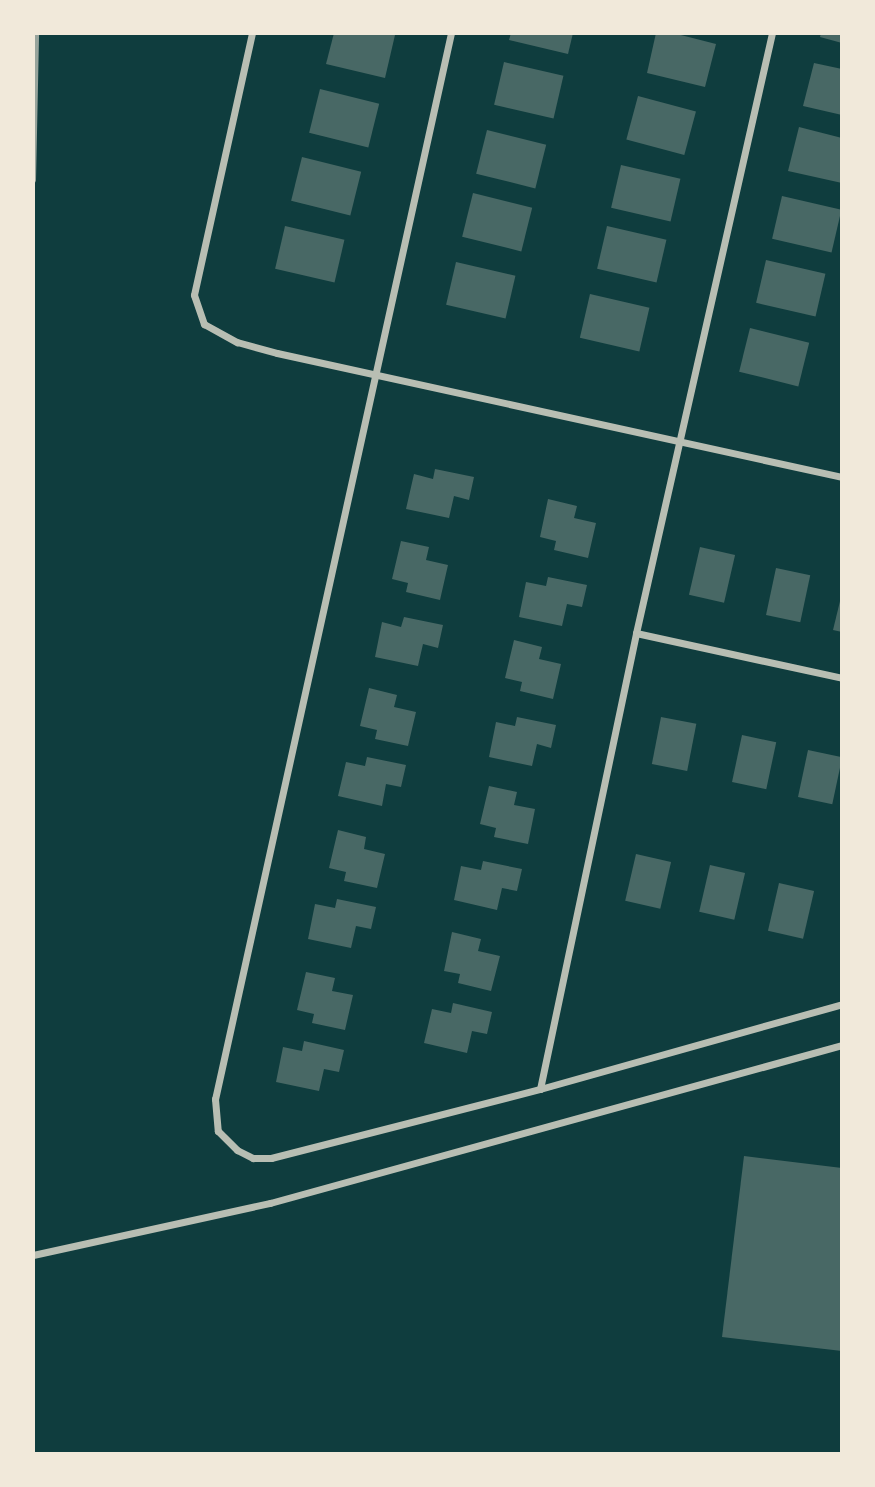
<!DOCTYPE html>
<style>
body{margin:0}
#map{position:relative;width:875px;height:1487px;overflow:hidden;background:#0f3d3e;font-family:"PT Sans Narrow",sans-serif}
div>[style]{position:absolute}
.building>*{inset:0;background:#486865;transform-origin:0 0}
.minor>*{height:7px;margin:-3.5px;padding:0 3.5px;transform-origin:3.5px;border-radius:3.5px;background:#b8beb3}
.rail>*{height:5px;margin:-2.5px;padding:0 2.5px;transform-origin:2.5px;border-radius:2.5px;background:#97a49c}
span{translate:-50% -50%;white-space:nowrap;text-align:center;line-height:1.15;-webkit-text-stroke:5px #f1e9da;paint-order:stroke}
.frame{position:absolute;inset:0;border:35px solid #f1e9da;pointer-events:none}
</style>
<div id="map">
<div class="building">
<div style="clip-path:polygon(334px 33px,395px 35px,385px 78px,326px 64px)"></div>
<div style="clip-path:polygon(511px 33px,573px 33px,568px 54px,509px 40px)"></div>
<div style="clip-path:polygon(656px 33px,673px 33px,716px 44px,705px 87px,647px 73px)"></div>
<div style="clip-path:polygon(821px 33px,842px 33px,842px 43px,820px 37px)"></div>
<div style="left:504px;top:62px;width:61px;height:44px;rotate:13deg"></div>
<div style="clip-path:polygon(814px 63px,842px 69px,842px 115px,803px 106px)"></div>
<div style="left:320px;top:89px;width:61px;height:45px;rotate:14deg"></div>
<div style="left:638px;top:96px;width:60px;height:45px;rotate:15deg"></div>
<div style="clip-path:polygon(799px 127px,842px 138px,842px 183px,788px 171px)"></div>
<div style="left:487px;top:130px;width:61px;height:45px;rotate:14deg"></div>
<div style="left:302px;top:157px;width:61px;height:45px;rotate:14deg"></div>
<div style="left:621px;top:165px;width:61px;height:44px;rotate:13deg"></div>
<div style="left:473px;top:193px;width:61px;height:45px;rotate:14deg"></div>
<div style="left:782px;top:196px;width:61px;height:44px;rotate:13deg"></div>
<div style="left:285px;top:226px;width:61px;height:44px;rotate:13deg"></div>
<div style="left:607px;top:226px;width:61px;height:44px;rotate:13deg"></div>
<div style="left:766px;top:260px;width:61px;height:44px;rotate:13deg"></div>
<div style="left:456px;top:262px;width:61px;height:44px;rotate:13deg"></div>
<div style="left:590px;top:294px;width:61px;height:45px;rotate:13deg"></div>
<div style="left:750px;top:328px;width:61px;height:45px;rotate:14deg"></div>
<div style="clip-path:polygon(435px 469px,474px 477px,469px 500px,454px 496px,449px 518px,406px 509px,414px 474px,433px 479px)"></div>
<div style="clip-path:polygon(548px 499px,577px 506px,574px 518px,596px 523px,588px 558px,554px 550px,556px 541px,540px 537px)"></div>
<div style="clip-path:polygon(401px 541px,429px 547px,426px 560px,448px 565px,440px 600px,406px 592px,408px 583px,392px 579px)"></div>
<div style="left:700px;top:547px;width:36px;height:49px;rotate:13deg"></div>
<div style="left:776px;top:568px;width:35px;height:48px;rotate:12deg"></div>
<div style="clip-path:polygon(548px 577px,587px 585px,582px 607px,567px 604px,562px 626px,519px 617px,526px 582px,546px 586px)"></div>
<div style="clip-path:polygon(841px 597px,842px 597px,842px 632px,833px 630px)"></div>
<div style="clip-path:polygon(404px 617px,443px 625px,438px 648px,423px 644px,418px 666px,375px 657px,382px 622px,401px 627px)"></div>
<div style="clip-path:polygon(514px 640px,542px 647px,539px 659px,561px 664px,553px 699px,520px 691px,522px 682px,505px 678px)"></div>
<div style="clip-path:polygon(369px 688px,397px 695px,394px 707px,416px 712px,408px 746px,375px 739px,377px 730px,360px 726px)"></div>
<div style="clip-path:polygon(517px 717px,556px 725px,551px 748px,537px 744px,532px 766px,489px 757px,496px 722px,515px 726px)"></div>
<div style="left:661px;top:717px;width:36px;height:48px;rotate:11deg"></div>
<div style="left:742px;top:735px;width:35px;height:48px;rotate:12deg"></div>
<div style="left:808px;top:750px;width:35px;height:48px;rotate:12deg"></div>
<div style="clip-path:polygon(367px 757px,406px 765px,401px 787px,386px 784px,382px 806px,338px 796px,346px 762px,365px 766px)"></div>
<div style="clip-path:polygon(489px 786px,517px 792px,514px 805px,535px 809px,528px 844px,494px 837px,496px 828px,480px 824px)"></div>
<div style="clip-path:polygon(338px 830px,366px 837px,364px 849px,385px 854px,377px 888px,344px 881px,346px 872px,329px 868px)"></div>
<div style="left:636px;top:854px;width:36px;height:48px;rotate:13deg"></div>
<div style="clip-path:polygon(483px 861px,522px 869px,517px 891px,502px 888px,497px 910px,454px 900px,461px 866px,481px 870px)"></div>
<div style="left:710px;top:865px;width:36px;height:48px;rotate:13deg"></div>
<div style="left:779px;top:883px;width:36px;height:49px;rotate:13deg"></div>
<div style="clip-path:polygon(337px 899px,376px 907px,371px 929px,356px 926px,351px 948px,308px 939px,315px 904px,335px 908px)"></div>
<div style="clip-path:polygon(452px 932px,481px 939px,478px 951px,500px 956px,491px 991px,458px 983px,460px 974px,444px 971px)"></div>
<div style="clip-path:polygon(306px 972px,335px 978px,332px 991px,353px 995px,345px 1030px,312px 1023px,314px 1014px,297px 1010px)"></div>
<div style="clip-path:polygon(453px 1003px,492px 1012px,487px 1034px,472px 1031px,467px 1053px,424px 1043px,432px 1009px,451px 1013px)"></div>
<div style="clip-path:polygon(304px 1041px,344px 1050px,339px 1072px,324px 1069px,319px 1091px,276px 1082px,283px 1047px,302px 1051px)"></div>
<div style="clip-path:polygon(744px 1156px,842px 1168px,842px 1351px,722px 1337px)"></div>
</div>
<div class="minor">
<div style="left:252px;top:33px;width:268px;rotate:102.5deg"></div>
<div style="left:194px;top:295px;width:31px;rotate:71deg"></div>
<div style="left:204px;top:324px;width:38px;rotate:29deg"></div>
<div style="left:237px;top:342px;width:41px;rotate:15.4deg"></div>
<div style="left:277px;top:353px;width:578px;rotate:12.38deg"></div>
<div style="left:451px;top:33px;width:1092px;rotate:102.48deg"></div>
<div style="left:215px;top:1099px;width:32px;rotate:85deg"></div>
<div style="left:218px;top:1131px;width:27px;rotate:45deg"></div>
<div style="left:237px;top:1150px;width:18px;rotate:27deg"></div>
<div style="left:253px;top:1158px;width:18px"></div>
<div style="left:271px;top:1158px;width:278px;rotate:-14.4deg"></div>
<div style="left:540px;top:1089px;width:314px;rotate:-15.7deg"></div>
<div style="left:636px;top:633px;width:211px;rotate:12.3deg"></div>
<div style="left:540px;top:1089px;width:466px;rotate:-78.1deg"></div>
<div style="left:636px;top:633px;width:615px;rotate:-77.23deg"></div>
<div style="left:33px;top:1255px;width:243px;rotate:-12.4deg"></div>
<div style="left:270px;top:1203px;width:593px;rotate:-15.44deg"></div>
</div>
<div class="rail">
<div style="left:33px;top:180px;width:147px;rotate:-88.8deg"></div>
</div>
<div class="frame"></div>
</div>
